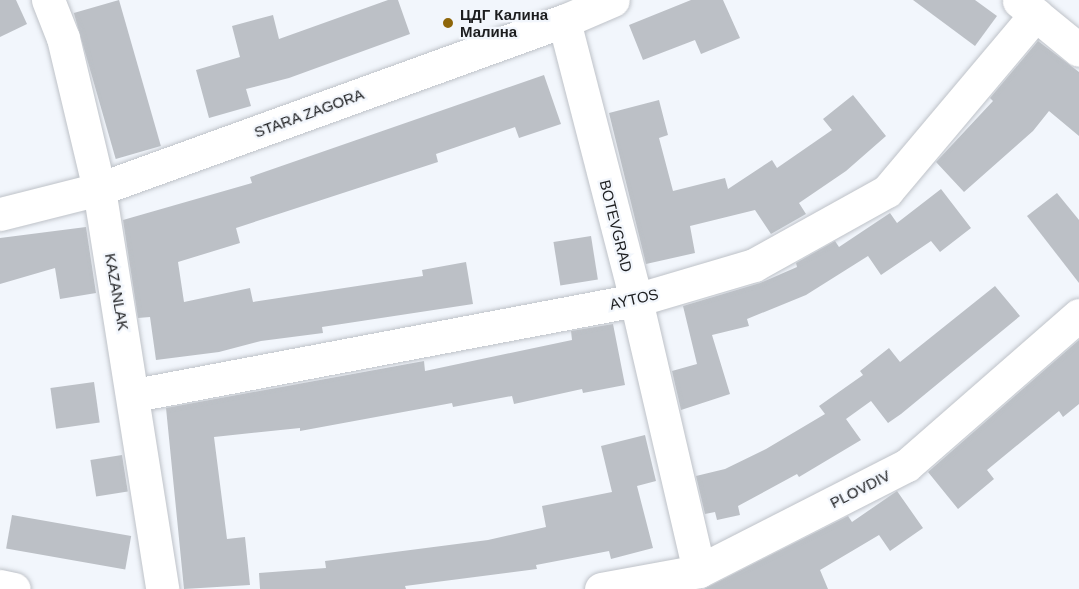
<!DOCTYPE html>
<meta charset="utf-8">
<style>
body{margin:0}
#map{position:relative;width:1079px;height:589px;overflow:hidden;background:#f2f6fc;font-family:Helvetica,sans-serif}
div>[style]{position:absolute}
.building>*{inset:0;background:#bcc0c6;transform-origin:0 0}
.roads{filter:drop-shadow(0 0 2px #bec2c8) drop-shadow(0 0 2px #bec2c8)}
.minor>*{height:33px;margin:-16.5px;padding:0 16.5px;transform-origin:16.5px;border-radius:16.5px;background:#fff}
.dots>*{width:16px;height:16px;translate:-50% -50%;box-sizing:border-box;border:3px solid #f2f6fc;border-radius:50%}
span{translate:-50% -50%;white-space:nowrap;text-align:center;line-height:1.15;-webkit-text-stroke:4.5px #f2f6fc;paint-order:stroke}
.poi-label{font-size:15px;color:#1c1d1f;font-weight:700}
.left{translate:0 -50%;text-align:left}
.street-label{font-size:15px;color:#1c1d1f}
</style>
<div id="map">
<div class="building">
<div style="clip-path:polygon(0 0,16px 0,27px 24px,0 37px)"></div>
<div style="left:119px;top:0;width:152px;height:47px;rotate:74deg"></div>
<div style="clip-path:polygon(388px 0,398px 0,410px 34px,289px 78px,246px 89px,251px 106px,209px 118px,196px 70px,240px 57px,232px 26px,273px 15px,279px 39px)"></div>
<div style="clip-path:polygon(691px 0,723px 0,740px 38px,701px 54px,695px 40px,643px 60px,629px 25px)"></div>
<div style="clip-path:polygon(913px 0,975px 0,997px 16px,975px 46px)"></div>
<div style="clip-path:polygon(1038px 41px,1079px 72px,1079px 136px,1049px 111px,1033px 131px,964px 192px,936px 162px,993px 101px,990px 98px)"></div>
<div style="clip-path:polygon(544px 75px,561px 124px,519px 138px,515px 127px,436px 154px,438px 162px,236px 228px,240px 243px,178px 262px,184px 302px,250px 288px,253px 302px,423px 276px,422px 270px,466px 262px,473px 304px,322px 327px,323px 333px,261px 341px,219px 352px,156px 360px,150px 317px,138px 318px,123px 220px,252px 183px,250px 177px)"></div>
<div style="clip-path:polygon(853px 95px,886px 136px,846px 171px,799px 203px,806px 214px,771px 234px,755px 210px,690px 226px,695px 253px,646px 264px,609px 113px,659px 100px,668px 135px,659px 138px,673px 191px,725px 178px,728px 189px,772px 160px,777px 168px,832px 130px,823px 119px)"></div>
<div style="clip-path:polygon(941px 189px,971px 228px,940px 252px,931px 241px,881px 275px,868px 256px,806px 295px,747px 319px,749px 326px,712px 335px,730px 394px,681px 410px,672px 371px,697px 364px,683px 306px,760px 283px,797px 267px,796px 263px,835px 241px,839px 247px,890px 213px,897px 223px)"></div>
<div style="clip-path:polygon(1057px 193px,1079px 220px,1079px 283px,1027px 216px)"></div>
<div style="clip-path:polygon(86px 227px,96px 293px,60px 299px,55px 268px,0 284px,0 238px)"></div>
<div style="left:591px;top:236px;width:44px;height:38px;rotate:81deg"></div>
<div style="clip-path:polygon(995px 286px,1020px 316px,901px 414px,888px 423px,871px 401px,846px 419px,861px 440px,799px 477px,797px 474px,738px 506px,740px 515px,717px 520px,715px 512px,705px 514px,696px 476px,725px 469px,766px 449px,825px 414px,819px 406px,863px 375px,860px 371px,889px 348px,900px 362px)"></div>
<div style="clip-path:polygon(613px 324px,625px 385px,583px 393px,582px 389px,514px 404px,512px 396px,453px 407px,452px 403px,300px 431px,300px 428px,214px 437px,227px 539px,245px 537px,250px 585px,184px 589px,166px 408px,424px 361px,425px 371px,572px 340px,571px 331px)"></div>
<div style="clip-path:polygon(1079px 340px,1079px 404px,1063px 417px,1059px 411px,987px 470px,994px 479px,958px 509px,928px 472px)"></div>
<div style="left:94px;top:382px;width:41px;height:44px;rotate:82deg"></div>
<div style="clip-path:polygon(645px 435px,656px 481px,637px 486px,653px 548px,611px 559px,609px 551px,536px 565px,537px 569px,405px 586px,406px 589px,260px 589px,259px 573px,326px 568px,325px 561px,488px 540px,546px 527px,542px 506px,612px 492px,601px 446px)"></div>
<div style="left:122px;top:455px;width:37px;height:32px;rotate:81deg"></div>
<div style="clip-path:polygon(897px 491px,923px 528px,890px 551px,879px 535px,820px 570px,828px 589px,704px 589px,848px 516px,852px 522px)"></div>
<div style="left:12px;top:515px;width:121px;height:34px;rotate:10deg"></div>
</div>
<div class="roads">
<div class="minor">
<div style="left:48px;top:0;width:41px;rotate:68.5deg"></div>
<div style="left:63px;top:38px;width:155px;rotate:76.6deg"></div>
<div style="left:99px;top:189px;width:405px;rotate:81deg"></div>
<div style="left:1019px;top:1px;width:77px;rotate:39.2deg"></div>
<div style="left:564px;top:21px;width:288px;rotate:75.5deg"></div>
<div style="left:636px;top:300px;width:278px;rotate:76.9deg"></div>
<div style="left:0;top:214px;width:102px;rotate:-14.2deg"></div>
<div style="left:99px;top:189px;width:494px;rotate:-19.9deg"></div>
<div style="left:564px;top:21px;width:53px;rotate:-23.2deg"></div>
<div style="left:135px;top:395px;width:510px;rotate:-10.74deg"></div>
<div style="left:636px;top:300px;width:123px;rotate:-16.5deg"></div>
<div style="left:754px;top:265px;width:152px;rotate:-29.1deg"></div>
<div style="left:887px;top:191px;width:231px;rotate:-49.9deg"></div>
<div style="left:0;top:586px;width:14px;rotate:12deg"></div>
<div style="left:601px;top:589px;width:100px;rotate:-10.4deg"></div>
<div style="left:699px;top:571px;width:233px;rotate:-27deg"></div>
<div style="left:907px;top:465px;width:228px;rotate:-41.1deg"></div>
</div>
</div>
<div class="dots">
<div style="left:448px;top:23px;background:#8e660a"></div>
</div>
<div class="poi-label">
<span class="left" style="left:460px;top:23px">ЦДГ Калина<br>Малина</span>
</div>
<div class="street-label">
<span style="left:309px;top:113px;rotate:-20deg">STARA ZAGORA</span>
<span style="left:616px;top:226px;rotate:76deg">BOTEVGRAD</span>
<span style="left:117px;top:292px;rotate:80deg">KAZANLAK</span>
<span style="left:634px;top:299px;rotate:-13deg">AYTOS</span>
<span style="left:860px;top:489px;rotate:-27deg">PLOVDIV</span>
</div>
</div>
